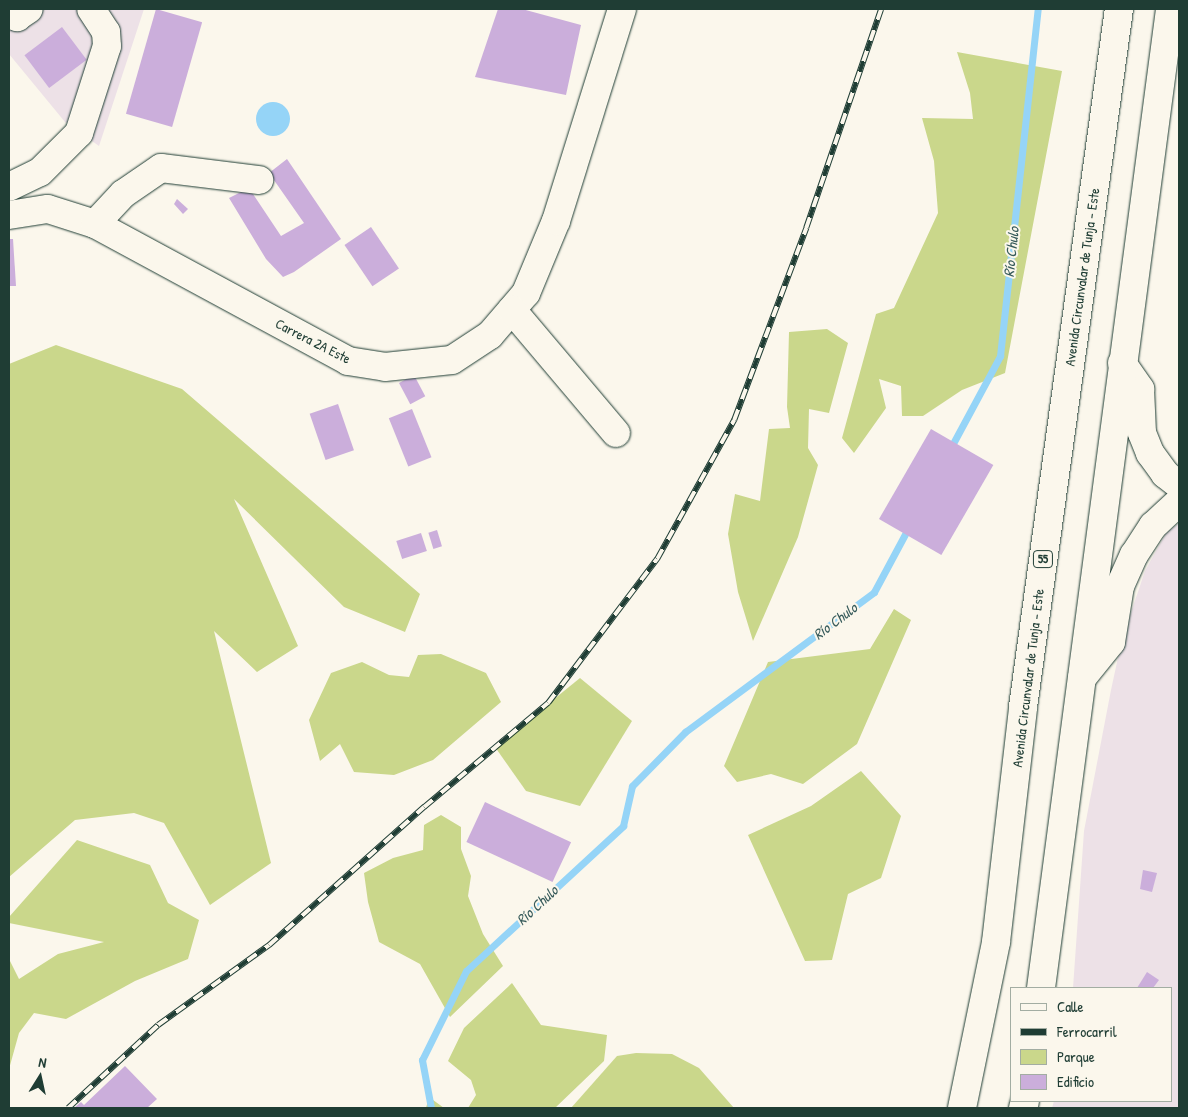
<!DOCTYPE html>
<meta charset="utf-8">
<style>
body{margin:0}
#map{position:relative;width:1188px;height:1117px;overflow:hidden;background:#fbf7ec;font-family:"Patrick Hand",sans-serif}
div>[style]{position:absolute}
.built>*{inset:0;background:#ede1e7}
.green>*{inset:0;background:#cad78b}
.water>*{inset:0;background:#95d4f7}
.round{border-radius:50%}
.stream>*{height:7px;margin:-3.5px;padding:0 3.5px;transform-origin:3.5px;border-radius:3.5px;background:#95d4f7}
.building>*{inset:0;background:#cbaedb;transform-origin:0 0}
.roads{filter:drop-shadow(0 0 1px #1f3d34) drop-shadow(0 0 1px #1f3d34)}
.minor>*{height:28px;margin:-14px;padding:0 14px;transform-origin:14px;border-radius:14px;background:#fbf7ec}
.highway>*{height:28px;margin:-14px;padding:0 14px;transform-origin:14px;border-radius:14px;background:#fbf7ec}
.rail>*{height:5.5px;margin-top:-2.75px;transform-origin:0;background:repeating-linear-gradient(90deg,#fbf7ec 0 11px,#1f3d34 0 22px);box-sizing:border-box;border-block:1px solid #1f3d34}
span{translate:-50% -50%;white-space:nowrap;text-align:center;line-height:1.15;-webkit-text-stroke:4px #fbf7ec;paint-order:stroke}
.shield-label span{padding:1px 4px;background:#fbf7ec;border:1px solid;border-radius:4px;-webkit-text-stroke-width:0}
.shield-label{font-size:12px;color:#1f3d34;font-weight:700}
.street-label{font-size:14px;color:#1f3d34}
.water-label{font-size:15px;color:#375b5b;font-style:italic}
.frame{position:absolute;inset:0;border:10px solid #1f3d34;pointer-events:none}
.legend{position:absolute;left:1010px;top:987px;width:162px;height:115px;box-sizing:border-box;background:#fbf7ec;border:1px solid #a3ada2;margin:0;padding:6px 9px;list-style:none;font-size:15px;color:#1f3d34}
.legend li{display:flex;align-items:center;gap:10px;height:25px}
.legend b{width:25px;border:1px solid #a3ada2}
.north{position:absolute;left:15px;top:1052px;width:50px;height:50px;-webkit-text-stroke:4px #fbf7ec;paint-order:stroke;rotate:10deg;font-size:14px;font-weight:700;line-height:20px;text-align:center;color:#1f3d34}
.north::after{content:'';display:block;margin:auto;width:18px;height:22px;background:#1f3d34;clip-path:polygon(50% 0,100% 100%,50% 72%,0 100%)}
</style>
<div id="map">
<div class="built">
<div style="clip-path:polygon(9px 9px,144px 9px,99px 146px,65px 122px,9px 54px)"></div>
<div style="clip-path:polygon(1179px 523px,1179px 1108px,1052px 1108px,1054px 1101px,1172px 1101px,1172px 988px,1073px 988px,1084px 831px,1111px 690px,1122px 639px,1145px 571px,1166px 533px)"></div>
</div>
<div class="green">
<div style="clip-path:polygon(957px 52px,1062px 71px,1005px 373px,962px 390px,923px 416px,902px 416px,901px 386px,879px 379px,886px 408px,854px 453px,842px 438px,876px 314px,894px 308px,938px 213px,934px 161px,922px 118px,973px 119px,970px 93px)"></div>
<div style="clip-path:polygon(827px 329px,848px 343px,829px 413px,809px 409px,808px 448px,818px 465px,798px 537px,753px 641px,738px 592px,728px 534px,735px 494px,760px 501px,769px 429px,790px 428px,787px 407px,789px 332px)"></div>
<div style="clip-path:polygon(56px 345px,182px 389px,420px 594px,405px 632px,344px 607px,234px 499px,298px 646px,257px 672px,214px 631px,271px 863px,210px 905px,164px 823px,134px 813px,75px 820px,9px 877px,9px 364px)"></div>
<div style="clip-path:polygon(894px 609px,911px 620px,857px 744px,803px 784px,771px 774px,737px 782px,724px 766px,768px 662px,870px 649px)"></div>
<div style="clip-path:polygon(441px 654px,486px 673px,501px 702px,433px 760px,394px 775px,354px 772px,340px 744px,320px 761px,309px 720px,331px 673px,362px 662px,389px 675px,409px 677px,418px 655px)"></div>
<div style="clip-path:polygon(580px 678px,632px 721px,580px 806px,526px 791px,495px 747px)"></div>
<div style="clip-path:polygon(861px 771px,901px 816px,881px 878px,848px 894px,832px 960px,805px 961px,748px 835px,811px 806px)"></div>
<div style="clip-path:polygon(441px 815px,461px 827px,461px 849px,471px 876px,468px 896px,483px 934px,503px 966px,450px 1017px,420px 964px,379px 942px,368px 902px,364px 873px,393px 858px,423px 850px,424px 825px)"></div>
<div style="clip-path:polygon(77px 840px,150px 865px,168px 903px,199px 920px,188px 959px,135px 981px,66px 1019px,34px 1013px,19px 1033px,9px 1069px,9px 959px,19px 979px,58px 954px,104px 942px,9px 923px,9px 917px)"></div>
<div style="clip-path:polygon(512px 983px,541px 1025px,607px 1035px,604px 1061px,555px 1108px,468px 1108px,476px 1095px,471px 1080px,448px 1061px,464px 1028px)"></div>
<div style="clip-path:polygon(636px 1053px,672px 1054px,699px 1068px,734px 1108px,571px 1108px,617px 1056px)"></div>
<div style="clip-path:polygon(429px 1097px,444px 1108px,426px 1108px)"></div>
</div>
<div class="water">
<div class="round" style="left:256px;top:102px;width:34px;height:34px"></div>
</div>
<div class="stream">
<div style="left:950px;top:449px;width:106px;rotate:-61.7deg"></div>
<div style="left:1000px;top:356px;width:349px;rotate:-83.8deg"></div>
<div style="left:431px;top:1108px;width:49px;rotate:-100.6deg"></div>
<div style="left:422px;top:1060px;width:99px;rotate:-63.7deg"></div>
<div style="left:466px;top:971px;width:214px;rotate:-42.7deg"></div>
<div style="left:623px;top:826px;width:41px;rotate:-77.3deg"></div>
<div style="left:632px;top:786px;width:76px;rotate:-45.5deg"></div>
<div style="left:685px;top:732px;width:235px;rotate:-36.5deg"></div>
<div style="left:874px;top:592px;width:76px;rotate:-61.8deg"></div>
</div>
<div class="building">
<div style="left:156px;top:9px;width:48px;height:109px;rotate:16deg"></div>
<div style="clip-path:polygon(498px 9px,522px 9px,581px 25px,566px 95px,475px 77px)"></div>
<div style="left:62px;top:27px;width:41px;height:47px;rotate:53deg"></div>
<div style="clip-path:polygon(287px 159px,341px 239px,294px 272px,283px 277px,266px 259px,229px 198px,249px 188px,281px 236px,304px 223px,269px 173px)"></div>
<div style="clip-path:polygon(177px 199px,188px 209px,183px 214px,174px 204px)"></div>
<div style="left:371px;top:227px;width:50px;height:32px;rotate:56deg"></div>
<div style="clip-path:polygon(9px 239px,13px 239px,16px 286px,9px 286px)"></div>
<div style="left:414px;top:375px;width:24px;height:17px;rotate:62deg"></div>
<div style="left:338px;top:404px;width:49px;height:30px;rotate:71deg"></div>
<div style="left:412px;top:409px;width:52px;height:25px;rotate:68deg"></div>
<div style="left:931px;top:429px;width:72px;height:104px;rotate:30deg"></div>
<div style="left:437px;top:530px;width:17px;height:9px;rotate:73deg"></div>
<div style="left:421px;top:533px;width:19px;height:26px;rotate:72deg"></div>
<div style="left:485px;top:802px;width:95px;height:44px;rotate:25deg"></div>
<div style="clip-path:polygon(1143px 870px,1157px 873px,1152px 892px,1140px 889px)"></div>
<div style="clip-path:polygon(1147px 972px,1159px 980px,1153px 988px,1137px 988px)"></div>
<div style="clip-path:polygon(125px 1066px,157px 1099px,147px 1108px,74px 1108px,81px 1102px,84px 1105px)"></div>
</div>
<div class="roads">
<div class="minor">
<div style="left:9px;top:14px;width:9px;rotate:21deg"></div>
<div style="left:17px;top:17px;width:14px;rotate:-34deg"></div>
<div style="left:9px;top:187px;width:34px;rotate:-26deg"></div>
<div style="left:40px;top:172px;width:55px;rotate:-45deg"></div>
<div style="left:79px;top:133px;width:91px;rotate:-72.2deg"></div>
<div style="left:107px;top:46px;width:14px;rotate:-94deg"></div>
<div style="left:106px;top:32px;width:27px;rotate:-123deg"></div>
<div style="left:9px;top:215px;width:39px;rotate:-9deg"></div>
<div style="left:48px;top:209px;width:49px;rotate:17.7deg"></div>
<div style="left:95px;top:224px;width:288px;rotate:28.4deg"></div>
<div style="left:348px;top:361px;width:37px;rotate:9deg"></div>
<div style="left:385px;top:367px;width:67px;rotate:-6deg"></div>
<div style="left:452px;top:360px;width:45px;rotate:-33.3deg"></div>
<div style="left:490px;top:335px;width:55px;rotate:-49.4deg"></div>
<div style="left:526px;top:293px;width:78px;rotate:-67.4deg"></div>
<div style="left:556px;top:221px;width:222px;rotate:-72.7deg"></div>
<div style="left:95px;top:224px;width:41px;rotate:-47deg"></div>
<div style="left:123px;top:194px;width:46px;rotate:-34.4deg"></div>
<div style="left:161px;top:168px;width:99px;rotate:7deg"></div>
<div style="left:512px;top:310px;width:161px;rotate:49.8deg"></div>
<div style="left:1122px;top:363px;width:32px;rotate:55deg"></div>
<div style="left:1140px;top:389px;width:44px;rotate:87.4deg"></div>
<div style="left:1142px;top:433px;width:22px;rotate:68deg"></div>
<div style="left:1150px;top:453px;width:26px;rotate:54deg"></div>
<div style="left:1165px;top:474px;width:18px;rotate:38deg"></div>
<div style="left:1082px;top:678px;width:46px;rotate:-51.1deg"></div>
<div style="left:1111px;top:642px;width:57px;rotate:-80.9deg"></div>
<div style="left:1120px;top:586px;width:34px;rotate:-66deg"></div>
<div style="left:1134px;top:555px;width:35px;rotate:-57deg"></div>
<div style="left:1153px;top:526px;width:35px;rotate:-43deg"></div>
</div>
<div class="highway">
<div style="left:1041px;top:988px;width:987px;rotate:-82.49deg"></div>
<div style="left:962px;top:1108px;width:169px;rotate:-78.4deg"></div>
<div style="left:996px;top:942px;width:237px;rotate:-83.4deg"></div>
<div style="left:1023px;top:707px;width:705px;rotate:-82.17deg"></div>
<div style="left:1023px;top:1108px;width:7px;rotate:-74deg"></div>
</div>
</div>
<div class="rail">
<div style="left:68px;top:1108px;width:122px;rotate:-42.7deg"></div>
<div style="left:158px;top:1025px;width:137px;rotate:-35.8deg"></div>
<div style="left:269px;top:945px;width:208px;rotate:-41.7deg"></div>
<div style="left:424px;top:807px;width:162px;rotate:-40deg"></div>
<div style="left:548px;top:703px;width:181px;rotate:-52.9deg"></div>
<div style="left:657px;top:559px;width:159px;rotate:-61deg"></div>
<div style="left:734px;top:420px;width:205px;rotate:-69.4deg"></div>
<div style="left:806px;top:228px;width:231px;rotate:-71.1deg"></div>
</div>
<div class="shield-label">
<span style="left:1043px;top:559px">55</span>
</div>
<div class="street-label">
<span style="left:1082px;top:277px;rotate:-82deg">Avenida Circunvalar de Tunja - Este</span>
<span style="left:313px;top:341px;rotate:27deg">Carrera 2A Este</span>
<span style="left:1028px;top:678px;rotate:-83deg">Avenida Circunvalar de Tunja - Este</span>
</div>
<div class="water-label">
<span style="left:1011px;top:252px;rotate:-84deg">Río Chulo</span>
<span style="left:835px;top:621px;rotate:-37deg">Río Chulo</span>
<span style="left:537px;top:905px;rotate:-43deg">Río Chulo</span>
</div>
<div class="frame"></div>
<ul class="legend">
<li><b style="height:6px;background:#fbf7ec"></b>Calle</li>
<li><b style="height:6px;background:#1f3d34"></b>Ferrocarril</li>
<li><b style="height:14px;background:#cad78b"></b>Parque</li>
<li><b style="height:14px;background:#cbaedb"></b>Edificio</li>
</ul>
<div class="north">N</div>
</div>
